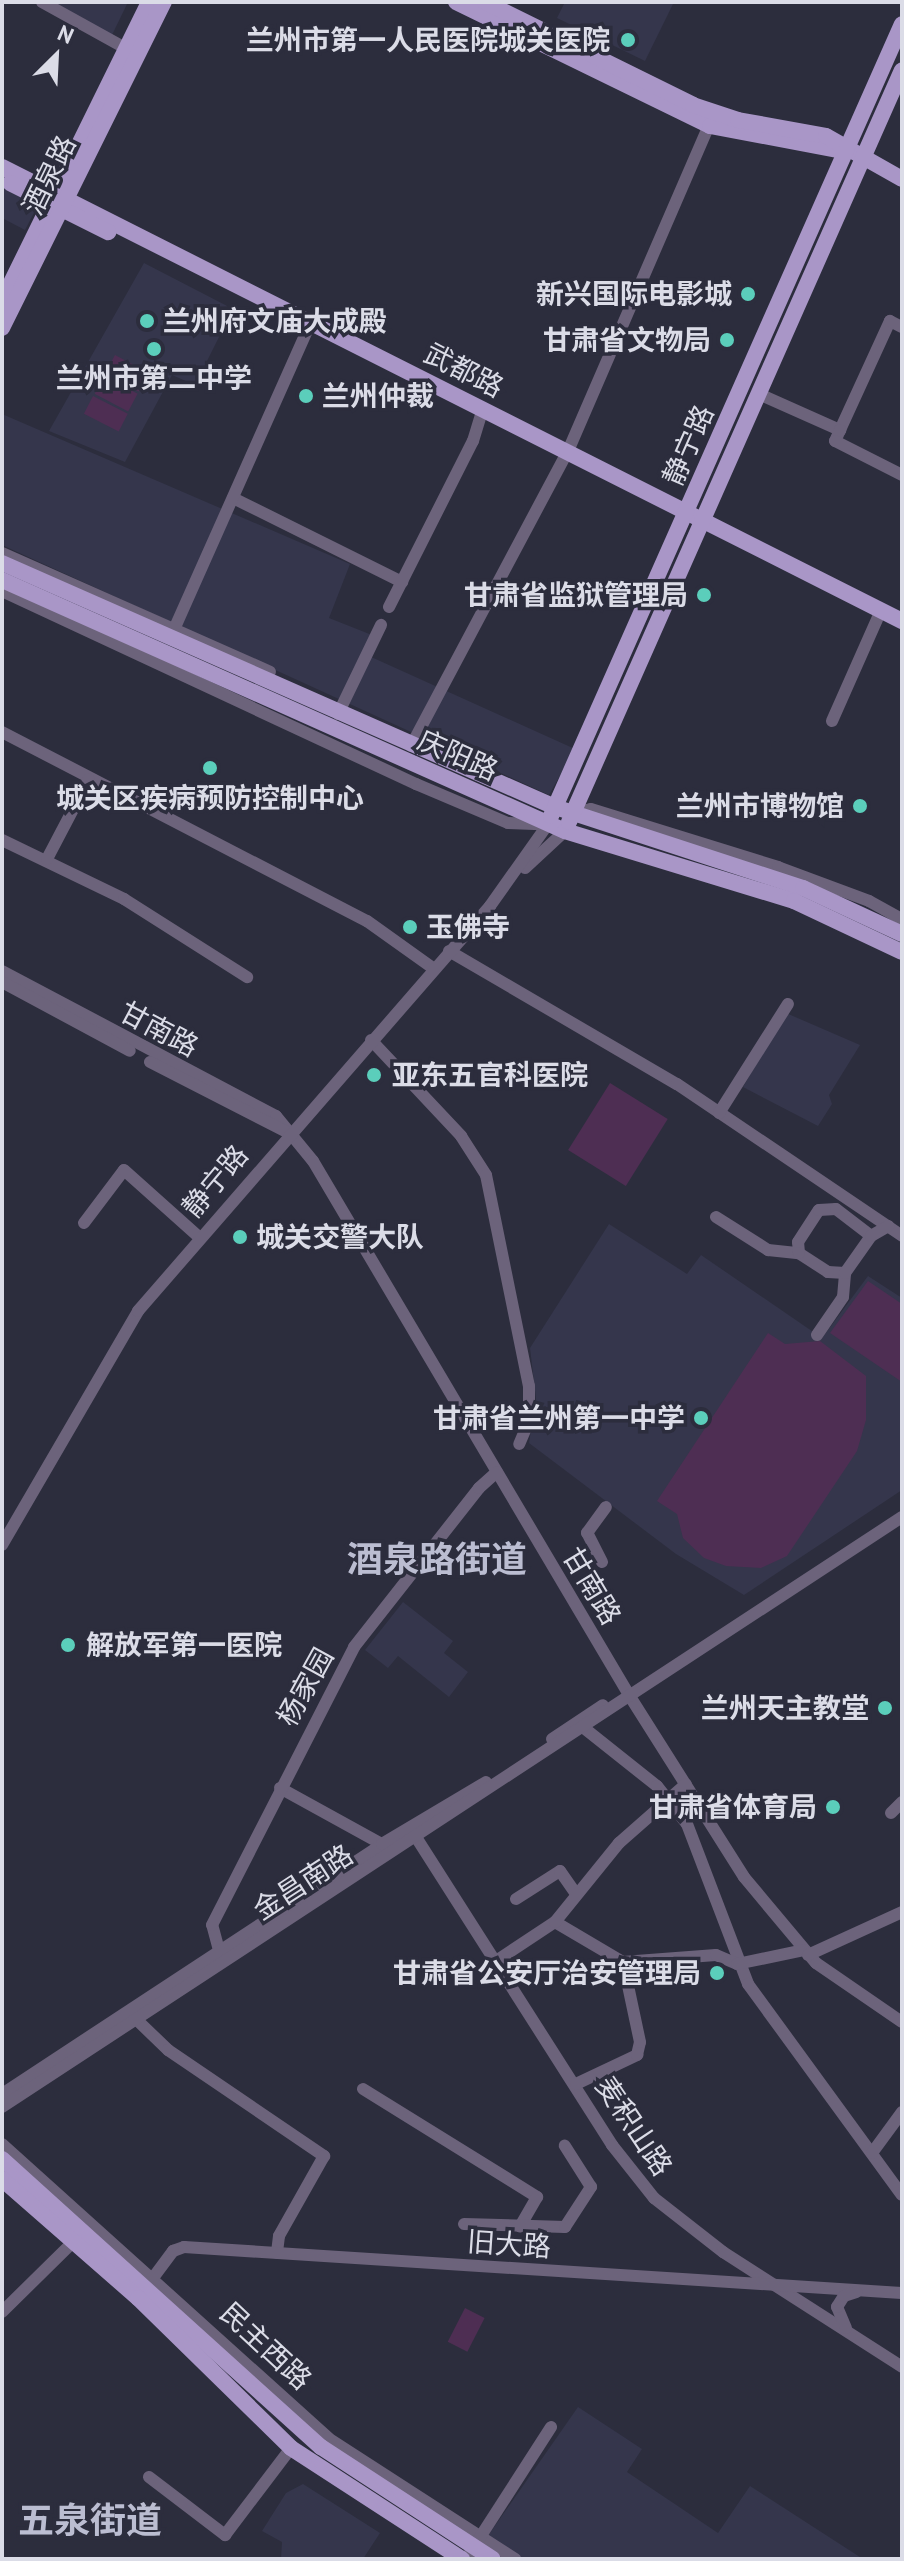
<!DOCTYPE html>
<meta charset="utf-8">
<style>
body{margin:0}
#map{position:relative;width:904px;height:2561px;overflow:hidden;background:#2c2d3d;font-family:"PT Sans","Noto Sans SC",sans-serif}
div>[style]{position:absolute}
.built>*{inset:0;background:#35364c}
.green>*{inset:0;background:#4e2e53;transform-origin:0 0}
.minor>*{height:12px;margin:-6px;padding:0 6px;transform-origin:6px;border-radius:6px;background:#6c637b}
.major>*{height:16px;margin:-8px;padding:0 8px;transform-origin:8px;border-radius:8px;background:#a996c7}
.dots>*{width:22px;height:22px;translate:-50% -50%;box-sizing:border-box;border:4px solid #2c2d3d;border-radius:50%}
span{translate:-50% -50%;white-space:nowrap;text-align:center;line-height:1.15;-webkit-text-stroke:7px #2c2d3d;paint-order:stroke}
.poi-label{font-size:28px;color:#dbdce7;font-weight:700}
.right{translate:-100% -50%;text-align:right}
.left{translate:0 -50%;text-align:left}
.street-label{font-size:28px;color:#dbdce7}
.district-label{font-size:36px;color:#bbbdd1;font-weight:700}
.frame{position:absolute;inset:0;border:4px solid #dbdce7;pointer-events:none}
.north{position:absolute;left:16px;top:16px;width:80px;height:80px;-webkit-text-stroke:6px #2c2d3d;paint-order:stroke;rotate:24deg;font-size:22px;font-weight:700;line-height:32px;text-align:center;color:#dbdce7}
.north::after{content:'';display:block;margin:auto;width:28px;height:36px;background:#dbdce7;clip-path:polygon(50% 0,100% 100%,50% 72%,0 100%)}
</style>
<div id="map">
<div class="built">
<div style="clip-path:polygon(50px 2px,128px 2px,112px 35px)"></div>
<div style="clip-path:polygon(565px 2px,674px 2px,645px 61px,557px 18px)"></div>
<div style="clip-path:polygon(2px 186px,38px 205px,25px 230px,2px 218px)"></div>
<div style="clip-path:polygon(144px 263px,233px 309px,195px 385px,172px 375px,125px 462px,49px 431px)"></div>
<div style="clip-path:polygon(2px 414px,350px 564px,329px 618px,377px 637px,369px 656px,575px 749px,549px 795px,2px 545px)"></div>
<div style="clip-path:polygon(786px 1013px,860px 1045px,829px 1095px,832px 1104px,818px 1126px,743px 1087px)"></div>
<div style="clip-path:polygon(609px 1224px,687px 1274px,701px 1255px,822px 1338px,868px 1276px,902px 1298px,902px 1490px,744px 1595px,676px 1554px,529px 1443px,536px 1399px,530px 1348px)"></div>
<div style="clip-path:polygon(403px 1602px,453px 1641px,444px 1653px,468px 1672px,449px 1697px,398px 1656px,388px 1668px,365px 1650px)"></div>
<div style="clip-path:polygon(578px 2407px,642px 2449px,627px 2472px,718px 2533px,750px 2486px,863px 2559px,509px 2559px,483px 2543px)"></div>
<div style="clip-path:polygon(303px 2484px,380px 2533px,363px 2559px,281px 2559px,282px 2542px,262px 2531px,286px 2493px)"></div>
</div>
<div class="green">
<div style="left:115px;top:355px;width:38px;height:21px;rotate:28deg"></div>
<div style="left:104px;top:376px;width:38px;height:20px;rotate:28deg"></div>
<div style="left:93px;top:396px;width:39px;height:20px;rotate:27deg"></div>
<div style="left:610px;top:1083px;width:68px;height:79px;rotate:32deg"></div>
<div style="clip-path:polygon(868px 1281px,902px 1304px,902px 1382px,830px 1333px)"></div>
<div style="clip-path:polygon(768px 1333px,785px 1344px,820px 1341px,866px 1376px,866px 1420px,857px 1451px,787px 1556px,761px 1568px,726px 1566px,704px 1558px,683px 1538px,677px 1514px,657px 1501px)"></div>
<div style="left:465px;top:2308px;width:22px;height:38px;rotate:27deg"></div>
</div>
<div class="minor">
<div style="left:42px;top:2px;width:95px;rotate:29deg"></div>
<div style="left:759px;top:394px;width:89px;rotate:24deg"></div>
<div style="left:840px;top:430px;width:120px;rotate:-65.4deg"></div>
<div style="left:890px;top:321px;width:13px;rotate:27deg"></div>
<div style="left:840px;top:430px;width:12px;rotate:114deg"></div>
<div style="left:835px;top:441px;width:75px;rotate:26.9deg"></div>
<div style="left:233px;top:498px;width:189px;rotate:26.4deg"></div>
<div style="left:2px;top:553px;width:293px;rotate:23.9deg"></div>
<div style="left:2px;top:591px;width:457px;rotate:25deg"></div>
<div style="left:416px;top:784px;width:100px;rotate:23deg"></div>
<div style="left:508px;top:823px;width:33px;rotate:2deg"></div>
<div style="left:389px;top:607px;width:186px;rotate:-63.2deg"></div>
<div style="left:473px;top:441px;width:34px;rotate:-73deg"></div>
<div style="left:172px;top:634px;width:334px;rotate:-66deg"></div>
<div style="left:338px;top:714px;width:99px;rotate:-64.2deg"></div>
<div style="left:832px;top:721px;width:114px;rotate:-66.1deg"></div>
<div style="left:2px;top:732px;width:411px;rotate:27.4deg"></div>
<div style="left:367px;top:921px;width:82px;rotate:35.6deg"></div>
<div style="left:411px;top:746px;width:334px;rotate:-62deg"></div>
<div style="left:568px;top:451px;width:362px;rotate:-66.6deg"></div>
<div style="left:574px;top:813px;width:17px;rotate:-13deg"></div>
<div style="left:591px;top:809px;width:196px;rotate:17.2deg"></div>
<div style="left:778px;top:867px;width:97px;rotate:20.5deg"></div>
<div style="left:869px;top:901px;width:38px;rotate:29deg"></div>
<div style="left:2px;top:840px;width:136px;rotate:25.8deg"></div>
<div style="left:124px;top:899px;width:146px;rotate:32.4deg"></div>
<div style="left:47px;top:859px;width:90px;rotate:-62.3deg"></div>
<div style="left:525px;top:868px;width:54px;rotate:-42.8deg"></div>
<div style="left:449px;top:951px;width:264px;rotate:30.3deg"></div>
<div style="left:677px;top:1084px;width:272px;rotate:34deg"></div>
<div style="left:2px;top:971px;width:310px;rotate:27.9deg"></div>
<div style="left:276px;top:1116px;width:58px;rotate:50.6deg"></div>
<div style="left:313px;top:1161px;width:620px;rotate:59.38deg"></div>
<div style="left:629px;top:1695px;width:215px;rotate:57.7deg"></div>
<div style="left:744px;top:1877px;width:112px;rotate:50.1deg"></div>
<div style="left:816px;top:1963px;width:104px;rotate:34.5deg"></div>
<div style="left:2px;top:982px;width:145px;rotate:28.3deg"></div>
<div style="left:371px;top:1040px;width:132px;rotate:46.8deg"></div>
<div style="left:461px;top:1136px;width:46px;rotate:57.3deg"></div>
<div style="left:486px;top:1175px;width:215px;rotate:78.5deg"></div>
<div style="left:529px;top:1386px;width:35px;rotate:90deg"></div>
<div style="left:529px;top:1421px;width:25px;rotate:113deg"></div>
<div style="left:150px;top:1062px;width:154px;rotate:27.1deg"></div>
<div style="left:719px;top:1113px;width:129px;rotate:-57.7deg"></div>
<div style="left:716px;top:1217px;width:62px;rotate:32.4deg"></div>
<div style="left:768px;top:1250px;width:31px;rotate:6deg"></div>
<div style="left:84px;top:1223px;width:66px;rotate:-53deg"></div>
<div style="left:124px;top:1170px;width:102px;rotate:41.8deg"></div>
<div style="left:845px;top:1273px;width:17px;rotate:-177deg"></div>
<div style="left:828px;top:1272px;width:35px;rotate:-147deg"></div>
<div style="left:799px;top:1253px;width:11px;rotate:-95deg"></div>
<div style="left:798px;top:1242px;width:38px;rotate:-57deg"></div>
<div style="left:819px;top:1210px;width:17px;rotate:-3deg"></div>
<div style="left:836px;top:1209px;width:44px;rotate:37.6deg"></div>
<div style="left:817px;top:1335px;width:46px;rotate:-55.6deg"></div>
<div style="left:843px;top:1297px;width:24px;rotate:-85deg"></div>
<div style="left:845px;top:1273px;width:45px;rotate:-54.9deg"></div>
<div style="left:871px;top:1236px;width:20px;rotate:-30deg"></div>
<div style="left:2px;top:1545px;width:271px;rotate:-59.8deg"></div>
<div style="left:138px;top:1311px;width:537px;rotate:-49deg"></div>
<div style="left:490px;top:906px;width:100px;rotate:-54.7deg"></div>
<div style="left:602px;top:1562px;width:33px;rotate:-117deg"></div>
<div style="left:587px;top:1533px;width:32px;rotate:-54deg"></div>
<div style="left:584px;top:1728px;width:93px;rotate:38.5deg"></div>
<div style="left:657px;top:1786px;width:48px;rotate:51.7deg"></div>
<div style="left:687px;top:1824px;width:171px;rotate:69.1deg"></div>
<div style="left:748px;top:1984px;width:261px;rotate:53.9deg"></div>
<div style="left:552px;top:1739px;width:61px;rotate:-33.7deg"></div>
<div style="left:280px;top:1788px;width:116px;rotate:28.8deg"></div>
<div style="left:891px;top:1813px;width:16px;rotate:-45deg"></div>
<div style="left:414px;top:1834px;width:369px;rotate:57.5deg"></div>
<div style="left:612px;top:2145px;width:68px;rotate:51.6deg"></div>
<div style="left:654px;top:2198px;width:88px;rotate:38deg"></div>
<div style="left:723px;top:2252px;width:213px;rotate:32.7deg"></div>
<div style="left:516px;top:1899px;width:52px;rotate:-32.5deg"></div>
<div style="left:560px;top:1871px;width:28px;rotate:55deg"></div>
<div style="left:555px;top:1922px;width:79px;rotate:30.5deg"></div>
<div style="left:623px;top:1962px;width:93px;rotate:-4.3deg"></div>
<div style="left:716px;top:1955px;width:23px;rotate:23deg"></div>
<div style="left:737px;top:1964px;width:68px;rotate:-11.8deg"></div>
<div style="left:220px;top:1954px;width:30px;rotate:-105deg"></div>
<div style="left:212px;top:1925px;width:312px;rotate:-62.9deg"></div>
<div style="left:354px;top:1647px;width:202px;rotate:-51.8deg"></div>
<div style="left:479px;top:1488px;width:24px;rotate:-42deg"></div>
<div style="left:808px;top:1955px;width:103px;rotate:-24.6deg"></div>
<div style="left:496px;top:1961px;width:71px;rotate:-33.5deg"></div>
<div style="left:555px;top:1922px;width:102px;rotate:-51deg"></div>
<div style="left:619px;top:1843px;width:89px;rotate:-41.4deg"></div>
<div style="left:138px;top:2021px;width:42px;rotate:44deg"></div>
<div style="left:168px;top:2050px;width:189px;rotate:34.2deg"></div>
<div style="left:324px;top:2156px;width:92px;rotate:119.4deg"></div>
<div style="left:279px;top:2236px;width:17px;rotate:97deg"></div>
<div style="left:576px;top:2084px;width:68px;rotate:-25.4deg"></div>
<div style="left:637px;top:2055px;width:13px;rotate:-77deg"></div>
<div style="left:640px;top:2042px;width:82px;rotate:-102deg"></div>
<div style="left:363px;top:2089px;width:205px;rotate:31.8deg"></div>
<div style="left:537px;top:2197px;width:34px;rotate:120deg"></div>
<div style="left:2px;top:2094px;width:455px;rotate:-33.3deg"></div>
<div style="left:382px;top:1844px;width:121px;rotate:-30.8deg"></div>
<div style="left:2px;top:2107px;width:1076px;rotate:-33.25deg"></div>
<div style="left:2px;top:2144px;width:439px;rotate:42deg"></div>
<div style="left:328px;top:2438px;width:223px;rotate:32.9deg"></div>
<div style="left:872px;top:2153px;width:51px;rotate:-53.8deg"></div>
<div style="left:464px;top:2224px;width:101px;rotate:1.7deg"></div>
<div style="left:565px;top:2227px;width:48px;rotate:-57deg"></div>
<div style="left:591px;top:2187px;width:49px;rotate:-122.4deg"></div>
<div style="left:141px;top:2294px;width:54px;rotate:-53.3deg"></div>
<div style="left:173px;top:2251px;width:12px;rotate:-20deg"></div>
<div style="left:184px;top:2247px;width:719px;rotate:3.67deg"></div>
<div style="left:2px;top:2312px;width:103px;rotate:-44.6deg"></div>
<div style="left:846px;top:2328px;width:23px;rotate:-113deg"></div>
<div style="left:837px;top:2307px;width:13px;rotate:-58deg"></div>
<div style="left:844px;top:2296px;width:13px;rotate:-18deg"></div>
<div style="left:149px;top:2477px;width:96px;rotate:37.3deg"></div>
<div style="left:225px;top:2535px;width:109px;rotate:-52.8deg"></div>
<div style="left:466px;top:2559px;width:157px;rotate:-57.2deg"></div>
</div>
<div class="major">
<div style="left:456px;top:2px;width:283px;rotate:26deg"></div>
<div style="left:710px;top:126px;width:136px;rotate:10.6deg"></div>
<div style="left:485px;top:2px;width:232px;rotate:26.3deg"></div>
<div style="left:693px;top:105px;width:47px;rotate:18.4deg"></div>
<div style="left:738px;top:120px;width:89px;rotate:10.3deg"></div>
<div style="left:826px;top:136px;width:87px;rotate:29.5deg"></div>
<div style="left:2px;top:167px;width:1008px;rotate:26.77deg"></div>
<div style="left:10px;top:183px;width:110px;rotate:26.6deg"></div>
<div style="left:2px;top:301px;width:333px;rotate:-63.8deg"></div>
<div style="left:2px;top:328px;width:364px;rotate:-63.6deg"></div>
<div style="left:2px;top:563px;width:604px;rotate:23.81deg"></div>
<div style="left:555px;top:807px;width:261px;rotate:18.1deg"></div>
<div style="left:803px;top:888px;width:109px;rotate:24.9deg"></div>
<div style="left:2px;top:580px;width:616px;rotate:24.03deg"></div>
<div style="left:565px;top:831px;width:239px;rotate:17deg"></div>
<div style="left:794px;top:901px;width:119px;rotate:25.3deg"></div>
<div style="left:551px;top:816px;width:866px;rotate:-66.1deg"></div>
<div style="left:569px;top:822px;width:822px;rotate:-66.12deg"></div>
<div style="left:2px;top:2159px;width:430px;rotate:42.1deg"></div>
<div style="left:321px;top:2447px;width:205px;rotate:33.1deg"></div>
<div style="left:2px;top:2179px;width:181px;rotate:41.2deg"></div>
<div style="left:138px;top:2298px;width:214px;rotate:44.4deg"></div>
<div style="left:291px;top:2448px;width:204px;rotate:33deg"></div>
</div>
<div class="dots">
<div style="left:628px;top:40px;background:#5bcebb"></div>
<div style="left:748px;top:294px;background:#5bcebb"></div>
<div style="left:147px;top:321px;background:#5bcebb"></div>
<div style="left:727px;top:340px;background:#5bcebb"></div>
<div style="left:154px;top:349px;background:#5bcebb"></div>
<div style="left:306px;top:396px;background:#5bcebb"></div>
<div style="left:704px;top:595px;background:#5bcebb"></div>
<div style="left:210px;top:768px;background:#5bcebb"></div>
<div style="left:860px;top:806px;background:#5bcebb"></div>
<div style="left:410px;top:927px;background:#5bcebb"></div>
<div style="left:374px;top:1075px;background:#5bcebb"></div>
<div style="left:240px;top:1237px;background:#5bcebb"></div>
<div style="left:701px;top:1418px;background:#5bcebb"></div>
<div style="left:68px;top:1645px;background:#5bcebb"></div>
<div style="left:885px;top:1708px;background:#5bcebb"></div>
<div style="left:833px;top:1807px;background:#5bcebb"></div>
<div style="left:717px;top:1973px;background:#5bcebb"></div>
</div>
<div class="poi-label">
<span class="right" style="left:610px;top:40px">兰州市第一人民医院城关医院</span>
<span class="right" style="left:732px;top:294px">新兴国际电影城</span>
<span class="left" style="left:163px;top:321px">兰州府文庙大成殿</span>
<span class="right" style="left:711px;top:340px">甘肃省文物局</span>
<span style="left:154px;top:378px">兰州市第二中学</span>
<span class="left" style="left:322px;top:396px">兰州仲裁</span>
<span class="right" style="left:688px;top:595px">甘肃省监狱管理局</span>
<span style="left:210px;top:798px">城关区疾病预防控制中心</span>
<span class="right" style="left:844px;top:806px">兰州市博物馆</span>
<span class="left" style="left:426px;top:927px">玉佛寺</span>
<span class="left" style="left:392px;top:1075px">亚东五官科医院</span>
<span class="left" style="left:256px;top:1237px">城关交警大队</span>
<span class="right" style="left:685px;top:1418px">甘肃省兰州第一中学</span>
<span class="left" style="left:86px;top:1645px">解放军第一医院</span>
<span class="right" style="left:869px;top:1708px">兰州天主教堂</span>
<span class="right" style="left:817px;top:1807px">甘肃省体育局</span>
<span class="right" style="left:701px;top:1973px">甘肃省公安厅治安管理局</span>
</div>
<div class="street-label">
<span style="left:49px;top:175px;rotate:-64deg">酒泉路</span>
<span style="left:464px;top:370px;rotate:27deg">武都路</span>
<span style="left:688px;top:445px;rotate:-66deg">静宁路</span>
<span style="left:458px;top:755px;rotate:24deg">庆阳路</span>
<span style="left:159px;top:1029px;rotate:28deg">甘南路</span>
<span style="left:215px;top:1181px;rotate:-50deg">静宁路</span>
<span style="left:592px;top:1586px;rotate:59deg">甘南路</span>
<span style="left:305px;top:1687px;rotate:-61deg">杨家园</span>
<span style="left:303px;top:1882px;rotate:-33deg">金昌南路</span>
<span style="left:634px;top:2126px;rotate:56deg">麦积山路</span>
<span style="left:509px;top:2244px;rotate:4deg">旧大路</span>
<span style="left:266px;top:2346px;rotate:43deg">民主西路</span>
</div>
<div class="district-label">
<span style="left:437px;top:1559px">酒泉路街道</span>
<span style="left:90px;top:2520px">五泉街道</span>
</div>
<div class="frame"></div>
<div class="north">N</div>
</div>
